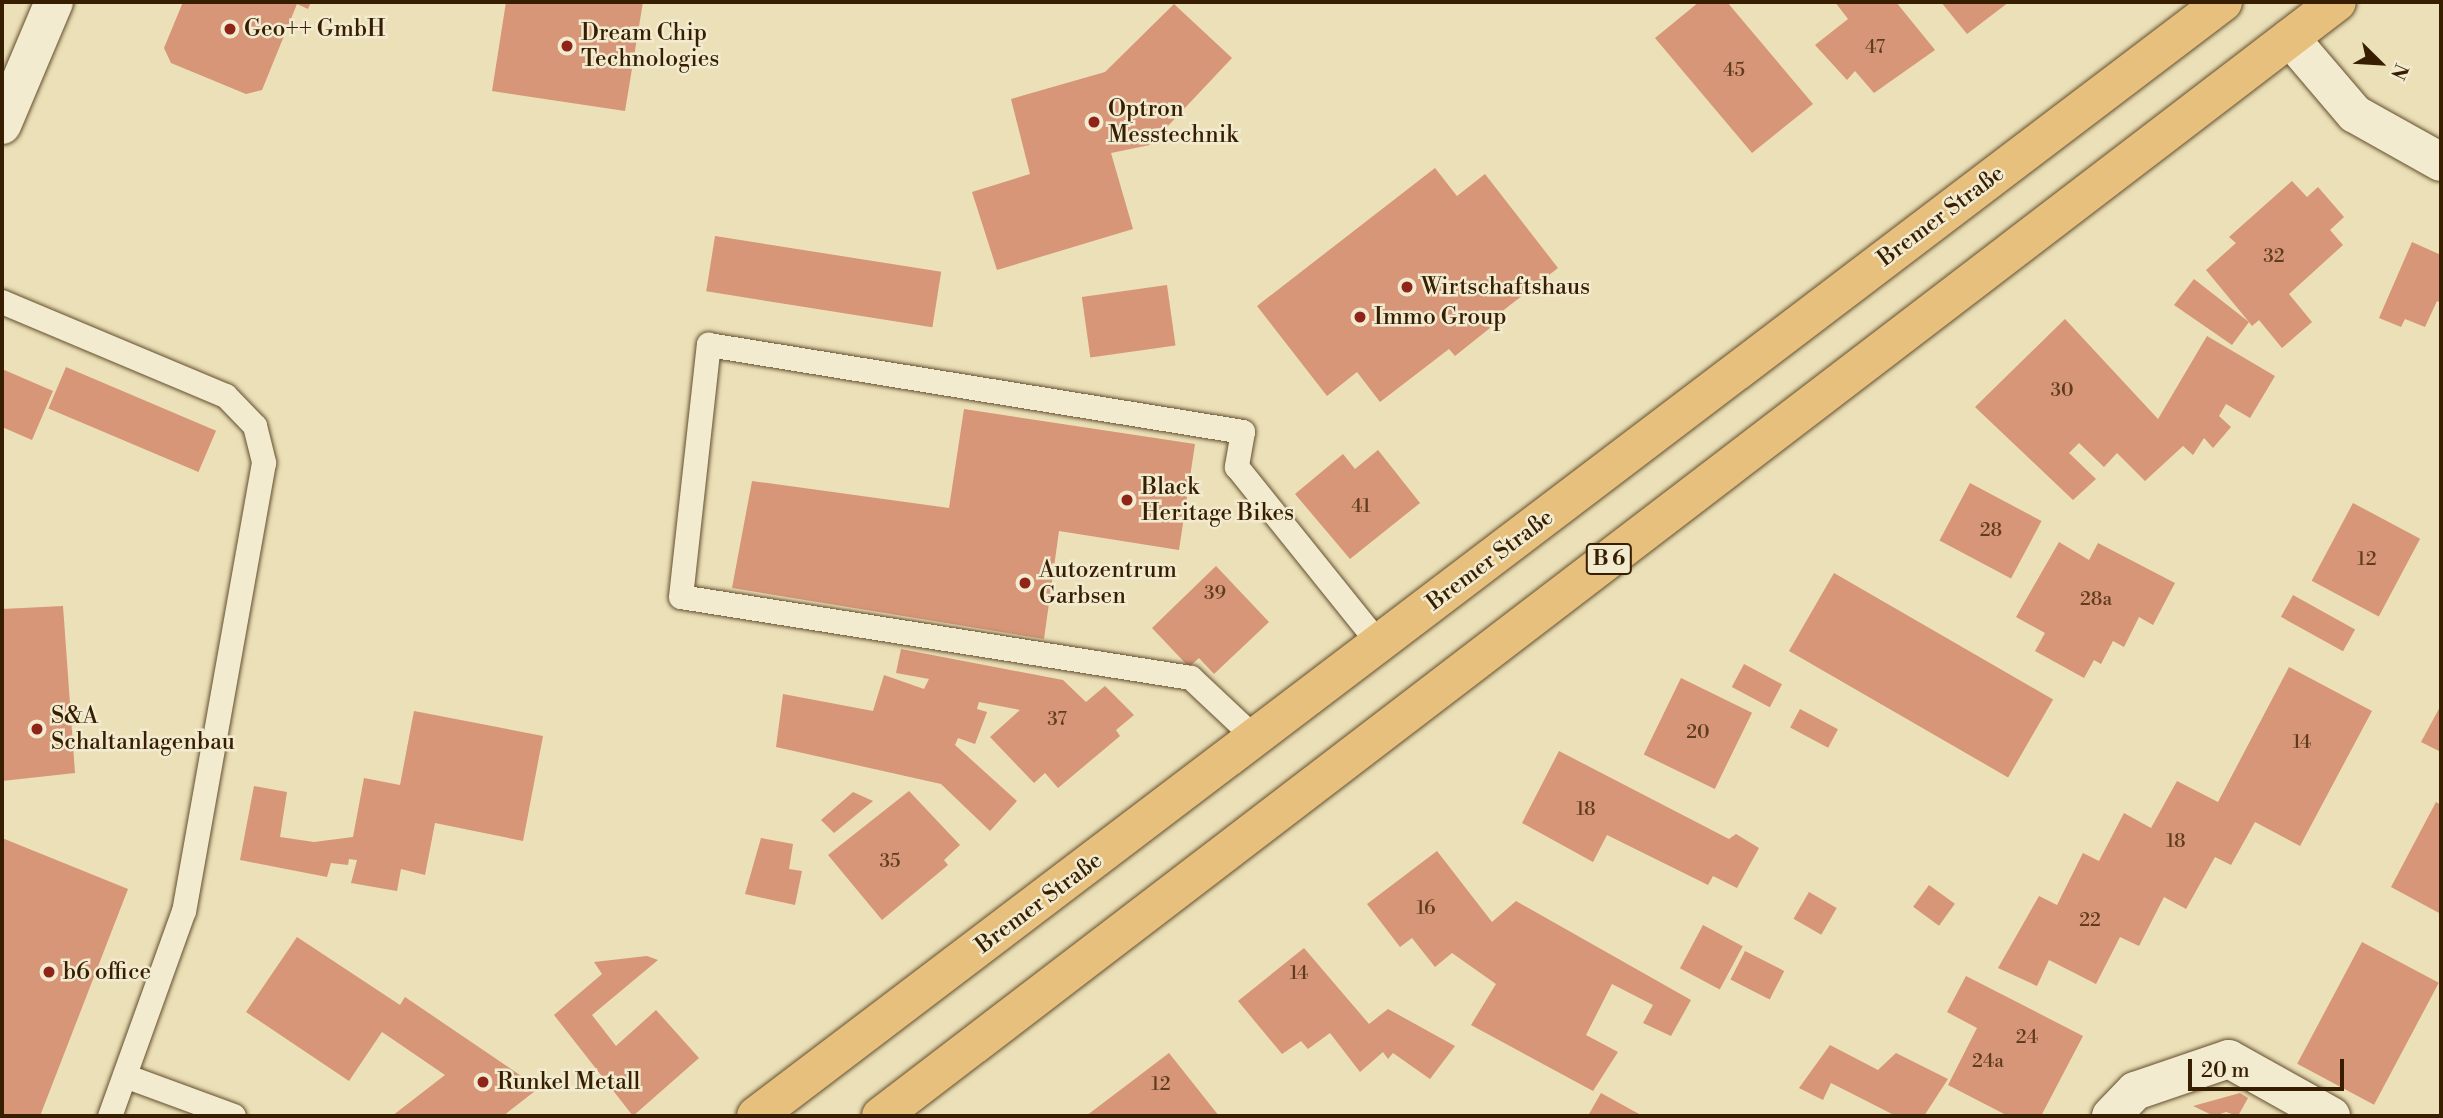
<!DOCTYPE html>
<meta charset="utf-8">
<style>
body{margin:0}
#map{position:relative;width:2443px;height:1118px;overflow:hidden;background:#ebe0b7;font-family:"Libre Bodoni",serif}
div>[style]{position:absolute}
.building>*{inset:0;background:#d69677;transform-origin:0 0}
.roads{filter:drop-shadow(0 0 2px #644e2e) drop-shadow(0 0 2px #644e2e)}
.lane>*{height:24px;margin:-12px;padding:0 12px;transform-origin:12px;border-radius:12px;background:#f2ebd0}
.street>*{height:38px;margin:-19px;padding:0 19px;transform-origin:19px;border-radius:19px;background:#f2ebd0}
.primary>*{height:38px;margin:-19px;padding:0 19px;transform-origin:19px;border-radius:19px;background:#e6c07c}
.dots>*{width:19px;height:19px;translate:-50% -50%;box-sizing:border-box;border:4px solid #f2ebd0;border-radius:50%}
span{translate:-50% -50%;white-space:nowrap;text-align:center;line-height:1.15;-webkit-text-stroke:5px #f2ebd0;paint-order:stroke}
.number-label{font-size:19px;color:#5f3c1e}
.number-label span{-webkit-text-stroke-width:0}
.shield-label span{padding:2px 5px;background:#f2ebd0;border:2px solid;border-radius:5px;-webkit-text-stroke-width:0}
.shield-label{font-size:21px;color:#371e01;font-weight:700}
.poi-label{font-size:23px;color:#371e01}
.left{translate:0 -50%;text-align:left}
.street-label{font-size:23px;color:#371e01}
.frame{position:absolute;inset:0;border:4px solid #371e01;pointer-events:none}
.north{position:absolute;left:2345px;top:28px;width:70px;height:70px;-webkit-text-stroke:5px #f2ebd0;paint-order:stroke;rotate:114deg;font-size:19px;font-weight:700;line-height:28px;text-align:center;color:#371e01}
.north::after{content:'';display:block;margin:auto;width:24px;height:32px;background:#371e01;clip-path:polygon(50% 0,100% 100%,50% 72%,0 100%)}
.scale{position:absolute;left:2188px;top:1059px;width:156px;height:32px;box-sizing:border-box;border:4px solid #371e01;border-top:0;padding-left:9px;font-size:21px;line-height:24px;white-space:nowrap;color:#371e01;-webkit-text-stroke:5px #f2ebd0;paint-order:stroke}
</style>
<div id="map">
<div class="building">
<div style="clip-path:polygon(183px 2px,311px 2px,308px 9px,297px 4px,262px 90px,246px 94px,171px 63px,164px 48px)"></div>
<div style="clip-path:polygon(506px 2px,643px 2px,625px 111px,492px 91px)"></div>
<div style="clip-path:polygon(1699px 2px,1727px 2px,1813px 104px,1752px 153px,1655px 38px)"></div>
<div style="clip-path:polygon(1835px 2px,1896px 2px,1935px 50px,1874px 93px,1855px 71px,1847px 80px,1815px 45px,1848px 19px)"></div>
<div style="clip-path:polygon(1941px 2px,2009px 2px,1967px 34px)"></div>
<div style="clip-path:polygon(1174px 4px,1232px 58px,1150px 145px,1111px 153px,1133px 229px,997px 270px,972px 192px,1030px 174px,1011px 99px,1105px 72px)"></div>
<div style="clip-path:polygon(1435px 168px,1457px 196px,1485px 174px,1558px 268px,1487px 323px,1490px 328px,1455px 356px,1449px 349px,1380px 402px,1357px 372px,1327px 396px,1257px 306px)"></div>
<div style="clip-path:polygon(2292px 181px,2307px 197px,2318px 187px,2344px 217px,2330px 230px,2343px 245px,2289px 294px,2312px 322px,2282px 348px,2259px 320px,2252px 326px,2249px 322px,2232px 345px,2174px 305px,2194px 279px,2249px 322px,2206px 270px,2236px 243px,2229px 237px)"></div>
<div style="left:715px;top:236px;width:229px;height:56px;rotate:9deg"></div>
<div style="clip-path:polygon(2412px 242px,2441px 255px,2441px 303px,2437px 301px,2425px 327px,2405px 319px,2401px 327px,2379px 318px)"></div>
<div style="left:1167px;top:285px;width:61px;height:86px;rotate:82deg"></div>
<div style="clip-path:polygon(2065px 319px,2158px 419px,2207px 336px,2275px 376px,2250px 418px,2226px 404px,2219px 416px,2231px 427px,2213px 448px,2204px 438px,2193px 455px,2183px 446px,2145px 481px,2117px 453px,2104px 467px,2079px 443px,2069px 453px,2096px 479px,2073px 500px,1975px 407px)"></div>
<div style="left:66px;top:367px;width:163px;height:45px;rotate:23deg"></div>
<div style="clip-path:polygon(2px 369px,53px 391px,32px 440px,2px 427px)"></div>
<div style="clip-path:polygon(964px 409px,1195px 444px,1179px 550px,1059px 531px,1044px 639px,732px 588px,752px 481px,949px 508px)"></div>
<div style="clip-path:polygon(1378px 450px,1420px 503px,1350px 559px,1295px 494px,1343px 454px,1355px 469px)"></div>
<div style="left:1970px;top:483px;width:81px;height:65px;rotate:28deg"></div>
<div style="left:2353px;top:503px;width:76px;height:88px;rotate:28deg"></div>
<div style="clip-path:polygon(2059px 542px,2089px 560px,2098px 543px,2175px 583px,2153px 625px,2139px 617px,2124px 647px,2113px 641px,2101px 664px,2094px 660px,2084px 678px,2035px 651px,2045px 633px,2016px 617px)"></div>
<div style="clip-path:polygon(1216px 566px,1269px 622px,1214px 674px,1199px 658px,1189px 667px,1152px 628px)"></div>
<div style="left:1834px;top:573px;width:253px;height:90px;rotate:30deg"></div>
<div style="left:2293px;top:595px;width:71px;height:25px;rotate:29deg"></div>
<div style="clip-path:polygon(63px 606px,75px 773px,2px 781px,2px 609px)"></div>
<div style="clip-path:polygon(901px 649px,1063px 680px,1086px 702px,1105px 686px,1134px 715px,1116px 730px,1120px 736px,1058px 788px,1045px 773px,1034px 783px,990px 737px,1020px 710px,979px 702px,977px 709px,987px 712px,975px 744px,958px 738px,955px 745px,1017px 801px,990px 831px,941px 784px,776px 747px,783px 694px,873px 711px,884px 675px,924px 689px,929px 679px,896px 673px)"></div>
<div style="left:1744px;top:664px;width:43px;height:26px;rotate:28deg"></div>
<div style="clip-path:polygon(2289px 667px,2372px 711px,2300px 846px,2255px 822px,2231px 865px,2215px 857px,2186px 909px,2164px 897px,2139px 946px,2120px 937px,2096px 984px,2049px 960px,2037px 986px,1998px 968px,2039px 896px,2057px 905px,2083px 853px,2099px 861px,2124px 813px,2151px 828px,2177px 781px,2218px 802px)"></div>
<div style="left:1681px;top:678px;width:79px;height:85px;rotate:26deg"></div>
<div style="clip-path:polygon(2441px 705px,2441px 752px,2421px 742px)"></div>
<div style="left:1800px;top:709px;width:43px;height:21px;rotate:28deg"></div>
<div style="clip-path:polygon(414px 711px,543px 736px,523px 841px,435px 823px,425px 875px,401px 869px,397px 891px,351px 883px,357px 860px,349px 859px,348px 865px,331px 863px,327px 877px,240px 860px,254px 786px,287px 792px,280px 837px,314px 842px,353px 837px,364px 778px,400px 785px)"></div>
<div style="clip-path:polygon(1559px 751px,1729px 839px,1736px 834px,1759px 848px,1737px 888px,1713px 876px,1708px 885px,1607px 835px,1593px 862px,1522px 823px)"></div>
<div style="clip-path:polygon(909px 791px,960px 845px,944px 860px,948px 865px,882px 920px,828px 855px)"></div>
<div style="clip-path:polygon(853px 792px,873px 801px,834px 833px,821px 820px)"></div>
<div style="clip-path:polygon(2436px 802px,2441px 805px,2441px 914px,2391px 887px)"></div>
<div style="clip-path:polygon(2px 838px,128px 889px,40px 1116px,2px 1116px)"></div>
<div style="clip-path:polygon(761px 838px,793px 844px,789px 869px,802px 871px,795px 905px,745px 894px)"></div>
<div style="clip-path:polygon(1437px 851px,1492px 922px,1516px 901px,1691px 1000px,1671px 1036px,1643px 1023px,1653px 1005px,1612px 984px,1586px 1035px,1618px 1052px,1593px 1091px,1471px 1025px,1496px 984px,1452px 953px,1435px 967px,1412px 938px,1400px 947px,1367px 904px)"></div>
<div style="left:1929px;top:885px;width:32px;height:27px;rotate:36deg"></div>
<div style="left:1809px;top:892px;width:32px;height:31px;rotate:30deg"></div>
<div style="left:1703px;top:925px;width:45px;height:49px;rotate:28deg"></div>
<div style="clip-path:polygon(297px 937px,400px 1005px,405px 997px,539px 1088px,503px 1116px,392px 1116px,445px 1075px,382px 1032px,349px 1081px,246px 1012px)"></div>
<div style="left:2362px;top:942px;width:87px;height:138px;rotate:28deg"></div>
<div style="clip-path:polygon(1304px 948px,1369px 1024px,1388px 1009px,1455px 1046px,1430px 1079px,1393px 1053px,1388px 1059px,1383px 1052px,1360px 1072px,1330px 1033px,1308px 1049px,1301px 1041px,1282px 1054px,1238px 1001px)"></div>
<div style="left:1745px;top:951px;width:44px;height:32px;rotate:27deg"></div>
<div style="clip-path:polygon(647px 956px,658px 960px,592px 1015px,616px 1046px,656px 1010px,699px 1058px,633px 1116px,554px 1015px,602px 974px,594px 962px)"></div>
<div style="clip-path:polygon(1966px 976px,2083px 1036px,2041px 1116px,2008px 1116px,1948px 1085px,1977px 1028px,1947px 1012px)"></div>
<div style="clip-path:polygon(1830px 1045px,1878px 1070px,1896px 1053px,1948px 1079px,1924px 1116px,1896px 1116px,1831px 1083px,1823px 1100px,1799px 1088px)"></div>
<div style="clip-path:polygon(1169px 1053px,1219px 1116px,1086px 1116px)"></div>
<div style="clip-path:polygon(1601px 1093px,1639px 1114px,1638px 1116px,1589px 1114px)"></div>
<div style="clip-path:polygon(2240px 1093px,2248px 1098px,2238px 1116px,2226px 1112px,2214px 1116px,2193px 1106px)"></div>
</div>
<div class="roads">
<div class="lane">
<div style="left:2px;top:302px;width:243px;rotate:22.8deg"></div>
<div style="left:226px;top:396px;width:42px;rotate:46deg"></div>
<div style="left:255px;top:426px;width:38px;rotate:76deg"></div>
<div style="left:264px;top:463px;width:455px;rotate:100.1deg"></div>
<div style="left:184px;top:911px;width:218px;rotate:109.8deg"></div>
<div style="left:1255px;top:738px;width:88px;rotate:-136.8deg"></div>
<div style="left:1191px;top:678px;width:516px;rotate:-170.98deg"></div>
<div style="left:681px;top:597px;width:254px;rotate:-83.7deg"></div>
<div style="left:709px;top:345px;width:541px;rotate:9.25deg"></div>
<div style="left:1243px;top:432px;width:36px;rotate:100deg"></div>
<div style="left:1237px;top:467px;width:228px;rotate:51.2deg"></div>
<div style="left:125px;top:1076px;width:116px;rotate:20.2deg"></div>
</div>
<div class="street">
<div style="left:2290px;top:38px;width:100px;rotate:49.5deg"></div>
<div style="left:2355px;top:114px;width:98px;rotate:29.2deg"></div>
<div style="left:2px;top:125px;width:134px;rotate:-67.1deg"></div>
<div style="left:2111px;top:1116px;width:35px;rotate:-46deg"></div>
<div style="left:2135px;top:1091px;width:99px;rotate:-18.8deg"></div>
<div style="left:2229px;top:1059px;width:117px;rotate:29.2deg"></div>
</div>
<div class="primary">
<div style="left:756px;top:1116px;width:1842px;rotate:-37.21deg"></div>
<div style="left:881px;top:1116px;width:1833px;rotate:-37.42deg"></div>
</div>
</div>
<div class="dots">
<div style="left:230px;top:29px;background:#8f2418"></div>
<div style="left:567px;top:46px;background:#8f2418"></div>
<div style="left:1094px;top:122px;background:#8f2418"></div>
<div style="left:1407px;top:287px;background:#8f2418"></div>
<div style="left:1360px;top:317px;background:#8f2418"></div>
<div style="left:1127px;top:500px;background:#8f2418"></div>
<div style="left:1025px;top:583px;background:#8f2418"></div>
<div style="left:37px;top:729px;background:#8f2418"></div>
<div style="left:49px;top:972px;background:#8f2418"></div>
<div style="left:483px;top:1082px;background:#8f2418"></div>
</div>
<div class="number-label">
<span style="left:1875px;top:48px">47</span>
<span style="left:1734px;top:71px">45</span>
<span style="left:2274px;top:257px">32</span>
<span style="left:2062px;top:391px">30</span>
<span style="left:1361px;top:507px">41</span>
<span style="left:1991px;top:531px">28</span>
<span style="left:2367px;top:560px">12</span>
<span style="left:1215px;top:594px">39</span>
<span style="left:2096px;top:600px">28a</span>
<span style="left:1057px;top:720px">37</span>
<span style="left:1698px;top:733px">20</span>
<span style="left:2302px;top:743px">14</span>
<span style="left:1586px;top:810px">18</span>
<span style="left:2176px;top:842px">18</span>
<span style="left:890px;top:862px">35</span>
<span style="left:1426px;top:909px">16</span>
<span style="left:2090px;top:921px">22</span>
<span style="left:1299px;top:974px">14</span>
<span style="left:2027px;top:1038px">24</span>
<span style="left:1988px;top:1062px">24a</span>
<span style="left:1161px;top:1085px">12</span>
</div>
<div class="shield-label">
<span style="left:1609px;top:559px">B 6</span>
</div>
<div class="poi-label">
<span class="left" style="left:244px;top:29px">Geo++ GmbH</span>
<span class="left" style="left:581px;top:46px">Dream Chip<br>Technologies</span>
<span class="left" style="left:1108px;top:122px">Optron<br>Messtechnik</span>
<span class="left" style="left:1421px;top:287px">Wirtschaftshaus</span>
<span class="left" style="left:1374px;top:317px">Immo Group</span>
<span class="left" style="left:1141px;top:500px">Black<br>Heritage Bikes</span>
<span class="left" style="left:1039px;top:583px">Autozentrum<br>Garbsen</span>
<span class="left" style="left:51px;top:729px">S&amp;A<br>Schaltanlagenbau</span>
<span class="left" style="left:63px;top:972px">b6 office</span>
<span class="left" style="left:497px;top:1082px">Runkel Metall</span>
</div>
<div class="street-label">
<span style="left:1941px;top:216px;rotate:-37deg">Bremer Straße</span>
<span style="left:1490px;top:560px;rotate:-37deg">Bremer Straße</span>
<span style="left:1039px;top:903px;rotate:-37deg">Bremer Straße</span>
</div>
<div class="frame"></div>
<div class="north">N</div>
<div class="scale">20 m</div>
</div>
